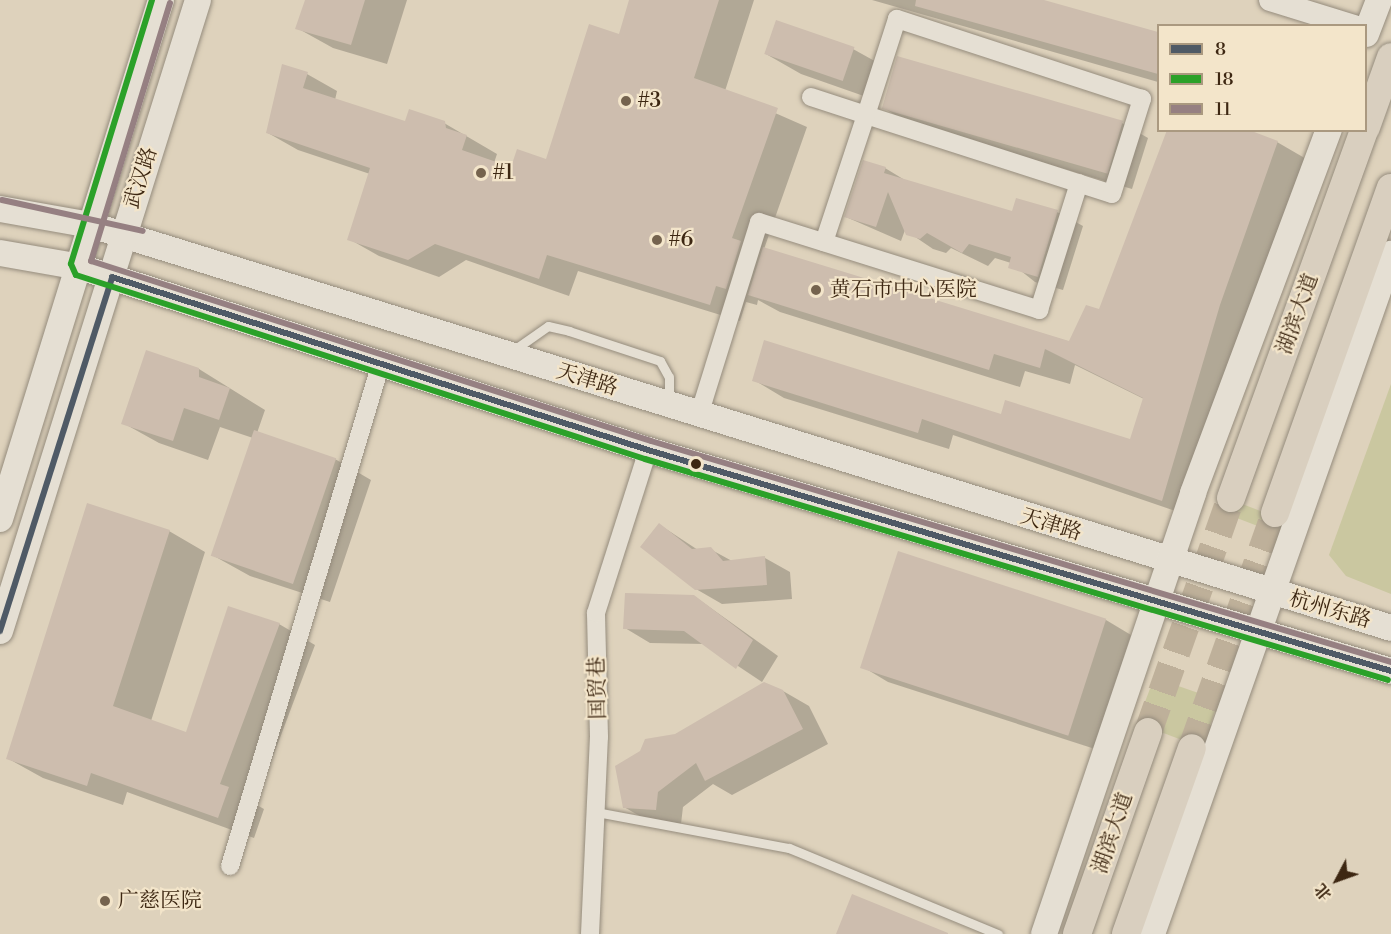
<!DOCTYPE html>
<meta charset="utf-8">
<style>
body{margin:0}
#map{position:relative;width:1391px;height:934px;overflow:hidden;background:#ded2bc;font-family:"Libre Bodoni","Noto Serif SC",serif}
div>[style]{position:absolute}
.green>*{inset:0;background:#cac7a0;transform-origin:0 0}
.shadow>*{inset:0;background:#0003}
.building>*{inset:0;background:#cdbdae;transform-origin:0 0}
.primary-tunnel>*{height:28px;margin-top:-14px;transform-origin:0;background:repeating-linear-gradient(90deg,#beb09a 0 28px,transparent 0 42px)}
.roads{filter:drop-shadow(0 0 2px #958c7d) drop-shadow(0 0 2px #958c7d)}
.service>*{height:9px;margin:-4.5px;padding:0 4.5px;transform-origin:4.5px;border-radius:4.5px;background:#e5dfd3}
.minor>*{height:18px;margin:-9px;padding:0 9px;transform-origin:9px;border-radius:9px;background:#e5dfd3}
.tertiary>*{height:22px;margin:-11px;padding:0 11px;transform-origin:11px;border-radius:11px;background:#e5dfd3}
.secondary>*{height:26px;margin:-13px;padding:0 13px;transform-origin:13px;border-radius:13px;background:#e5dfd3}
.primary>*{height:28px;margin:-14px;padding:0 14px;transform-origin:14px;border-radius:14px;background:#d9cfbf}
.bus-1>*{height:6px;margin:-3px;padding:0 3px;transform-origin:3px;border-radius:3px;background:#4f5a66}
.bus-2>*{height:6px;margin:-3px;padding:0 3px;transform-origin:3px;border-radius:3px;background:#2ba129}
.bus-3>*{height:6px;margin:-3px;padding:0 3px;transform-origin:3px;border-radius:3px;background:#968082}
.dots>*{width:16px;height:16px;translate:-50% -50%;box-sizing:border-box;border:3px solid #f3e5ca;border-radius:50%}
span{translate:-50% -50%;white-space:nowrap;text-align:center;line-height:1.15;-webkit-text-stroke:4.5px #f3e5ca;paint-order:stroke}
.poi-label{font-size:21px;color:#3d2712}
.left{translate:0 -50%;text-align:left}
.street-label{font-size:21px;color:#3d2712}
.legend{position:absolute;left:1157px;top:24px;width:210px;height:108px;box-sizing:border-box;background:#f3e5ca;border:2px solid #aa9980;margin:0;padding:8px 10px;list-style:none;font-size:18px;color:#3d2712}
.legend li{display:flex;align-items:center;gap:12px;height:30px}
.legend b{width:30px;border:2px solid #aa9980}
.north{position:absolute;left:1307px;top:850px;width:60px;height:60px;-webkit-text-stroke:4px #f3e5ca;paint-order:stroke;rotate:229deg;font-size:16px;font-weight:700;line-height:24px;text-align:center;color:#3d2712}
.north::after{content:'';display:block;margin:auto;width:21px;height:27px;background:#3d2712;clip-path:polygon(50% 0,100% 100%,50% 72%,0 100%)}
</style>
<div id="map">
<div class="green">
<div style="clip-path:polygon(1391px 384px,1391px 594px,1346px 576px,1329px 555px)"></div>
<div style="left:1224px;top:497px;width:59px;height:15px;rotate:21deg"></div>
<div style="clip-path:polygon(1161px 680px,1207px 696px,1215px 711px,1203px 748px,1137px 723px,1151px 686px)"></div>
</div>
<div class="shadow">
<div style="clip-path:polygon(306px 0,407px 0,387px 64px,333px 48px,297px 28px)"></div>
<div style="clip-path:polygon(631px 0,754px 0,725px 91px,807px 127px,764px 249px,1070px 342px,1277px 142px,1308px 160px,1193px 517px,953px 435px,949px 449px,784px 398px,754px 380px,1002px 416px,1131px 441px,1144px 399px,1075px 365px,1070px 384px,1025px 371px,1020px 387px,780px 312px,758px 300px,757px 305px,746px 302px,740px 321px,578px 271px,569px 296px,466px 260px,439px 277px,379px 256px,349px 239px,370px 174px,298px 150px,268px 133px,307px 74px,337px 91px,335px 100px,406px 123px,444px 123px,497px 154px,494px 163px,512px 169px,547px 161px,620px 36px)"></div>
<div style="clip-path:polygon(872px 0,1039px 0,1158px 34px,1158px 82px)"></div>
<div style="clip-path:polygon(853px 49px,889px 69px,878px 101px,801px 74px,766px 54px)"></div>
<div style="clip-path:polygon(882px 107px,1122px 123px,1148px 138px,1132px 189px,907px 122px)"></div>
<div style="clip-path:polygon(885px 168px,908px 182px,1013px 213px,1057px 212px,1083px 226px,1063px 290px,1035px 282px,1011px 263px,995px 258px,988px 266px,951px 248px,946px 253px,933px 249px,905px 230px,901px 241px,846px 217px)"></div>
<div style="clip-path:polygon(199px 369px,265px 410px,257px 433px,335px 459px,371px 480px,330px 602px,250px 576px,214px 556px,253px 438px,220px 427px,208px 460px,159px 443px,123px 423px)"></div>
<div style="clip-path:polygon(660px 525px,698px 550px,710px 549px,732px 561px,765px 558px,790px 572px,792px 599px,722px 604px,696px 589px)"></div>
<div style="clip-path:polygon(169px 531px,205px 552px,151px 721px,187px 734px,279px 624px,315px 645px,255px 804px,264px 809px,254px 838px,127px 792px,123px 805px,43px 778px,7px 758px)"></div>
<div style="clip-path:polygon(899px 553px,1106px 620px,1131px 635px,1095px 749px,888px 682px,863px 667px)"></div>
<div style="clip-path:polygon(694px 596px,778px 656px,762px 682px,705px 644px,650px 643px,625px 628px)"></div>
<div style="clip-path:polygon(783px 691px,809px 706px,828px 744px,732px 795px,713px 784px,683px 807px,681px 824px,650px 822px,624px 807px,676px 735px)"></div>
</div>
<div class="building">
<div style="clip-path:polygon(305px 0,365px 0,351px 45px,295px 29px)"></div>
<div style="clip-path:polygon(629px 0,719px 0,694px 78px,778px 108px,732px 238px,741px 241px,726px 289px,716px 286px,710px 305px,547px 255px,539px 279px,435px 244px,408px 260px,347px 240px,370px 168px,266px 133px,282px 64px,308px 72px,303px 88px,405px 121px,409px 109px,445px 121px,446px 128px,467px 135px,462px 150px,511px 167px,517px 149px,546px 159px,589px 24px,619px 34px)"></div>
<div style="clip-path:polygon(916px 0,1044px 0,1158px 32px,1158px 74px,915px 6px)"></div>
<div style="left:776px;top:20px;width:83px;height:36px;rotate:19deg"></div>
<div style="left:897px;top:56px;width:235px;height:55px;rotate:16deg"></div>
<div style="clip-path:polygon(1167px 130px,1249px 130px,1278px 141px,1220px 305px,1162px 501px,922px 419px,918px 433px,752px 381px,764px 340px,1001px 414px,1005px 400px,1130px 439px,1143px 398px,1045px 349px,1040px 368px,994px 354px,989px 370px,748px 295px,763px 247px,1069px 341px,1086px 305px,1099px 309px)"></div>
<div style="clip-path:polygon(863px 160px,886px 167px,884px 173px,1012px 211px,1016px 198px,1058px 210px,1038px 277px,1008px 268px,1011px 257px,969px 244px,962px 253px,927px 233px,920px 239px,906px 235px,888px 192px,876px 227px,844px 217px)"></div>
<div style="clip-path:polygon(146px 350px,199px 368px,199px 377px,230px 388px,219px 420px,184px 408px,173px 441px,121px 424px)"></div>
<div style="left:254px;top:430px;width:87px;height:133px;rotate:19deg"></div>
<div style="clip-path:polygon(87px 503px,170px 530px,113px 706px,186px 732px,228px 606px,280px 623px,220px 784px,229px 787px,218px 818px,91px 773px,87px 786px,6px 759px)"></div>
<div style="clip-path:polygon(659px 523px,692px 549px,711px 547px,723px 561px,765px 556px,767px 585px,695px 590px,640px 547px)"></div>
<div style="left:898px;top:551px;width:219px;height:123px;rotate:18deg"></div>
<div style="clip-path:polygon(625px 593px,694px 595px,753px 640px,736px 669px,684px 631px,623px 629px)"></div>
<div style="clip-path:polygon(764px 682px,783px 690px,803px 729px,705px 781px,696px 763px,658px 792px,656px 810px,623px 808px,615px 766px,640px 751px,645px 739px,675px 734px)"></div>
<div style="clip-path:polygon(852px 894px,948px 933px,948px 934px,836px 934px)"></div>
</div>
<div class="primary-tunnel">
<div style="left:1148px;top:732px;width:248px;rotate:-70.5deg"></div>
<div style="left:1192px;top:748px;width:249px;rotate:-70.5deg"></div>
</div>
<div class="roads">
<div class="service">
<div style="left:511px;top:352px;width:45px;rotate:-35.1deg"></div>
<div style="left:548px;top:326px;width:22px;rotate:13deg"></div>
<div style="left:569px;top:331px;width:96px;rotate:18.2deg"></div>
<div style="left:660px;top:361px;width:18px;rotate:61deg"></div>
<div style="left:669px;top:377px;width:24px;rotate:90deg"></div>
<div style="left:596px;top:812px;width:196px;rotate:10.6deg"></div>
<div style="left:789px;top:848px;width:226px;rotate:22.4deg"></div>
</div>
<div class="minor">
<div style="left:811px;top:97px;width:58px;rotate:18.1deg"></div>
<div style="left:866px;top:115px;width:258px;rotate:17.8deg"></div>
<div style="left:1112px;top:194px;width:100px;rotate:-72.5deg"></div>
<div style="left:1142px;top:99px;width:258px;rotate:-161.9deg"></div>
<div style="left:897px;top:19px;width:101px;rotate:107.9deg"></div>
<div style="left:866px;top:115px;width:134px;rotate:108.3deg"></div>
<div style="left:699px;top:415px;width:202px;rotate:-72.7deg"></div>
<div style="left:759px;top:222px;width:294px;rotate:17.4deg"></div>
<div style="left:1039px;top:310px;width:133px;rotate:-72.5deg"></div>
<div style="left:230px;top:866px;width:525px;rotate:-73.29deg"></div>
<div style="left:590px;top:934px;width:197px;rotate:-87.4deg"></div>
<div style="left:599px;top:737px;width:124px;rotate:-91.4deg"></div>
<div style="left:596px;top:613px;width:171px;rotate:-72.3deg"></div>
</div>
<div class="tertiary">
<div style="left:1270px;top:0;width:88px;rotate:17.2deg"></div>
</div>
<div class="secondary">
<div style="left:1366px;top:34px;width:36px;rotate:-69deg"></div>
<div style="left:0;top:209px;width:92px;rotate:10deg"></div>
<div style="left:91px;top:225px;width:1361px;rotate:17.22deg"></div>
<div style="left:0;top:253px;width:81px;rotate:9.9deg"></div>
<div style="left:80px;top:267px;width:597px;rotate:17.86deg"></div>
<div style="left:648px;top:450px;width:775px;rotate:16.56deg"></div>
<div style="left:0;top:519px;width:543px;rotate:-72.77deg"></div>
<div style="left:0;top:631px;width:661px;rotate:-72.58deg"></div>
<div style="left:1044px;top:934px;width:465px;rotate:-71.3deg"></div>
<div style="left:1193px;top:493px;width:388px;rotate:-69.5deg"></div>
<div style="left:1152px;top:934px;width:721px;rotate:-70.63deg"></div>
</div>
<div class="primary">
<div style="left:1366px;top:127px;width:74px;rotate:-70.3deg"></div>
<div style="left:1231px;top:498px;width:391px;rotate:-70.1deg"></div>
<div style="left:1275px;top:513px;width:345px;rotate:-70.4deg"></div>
<div style="left:1077px;top:934px;width:214px;rotate:-70.6deg"></div>
<div style="left:1126px;top:934px;width:197px;rotate:-70.5deg"></div>
</div>
</div>
<div class="bus-1">
<div style="left:0;top:631px;width:371px;rotate:-72.4deg"></div>
<div style="left:112px;top:277px;width:563px;rotate:17.89deg"></div>
<div style="left:648px;top:450px;width:775px;rotate:16.56deg"></div>
</div>
<div class="bus-2">
<div style="left:152px;top:0;width:276px;rotate:107.1deg"></div>
<div style="left:71px;top:264px;width:12px;rotate:66deg"></div>
<div style="left:76px;top:275px;width:598px;rotate:17.92deg"></div>
<div style="left:645px;top:459px;width:775px;rotate:16.56deg"></div>
</div>
<div class="bus-3">
<div style="left:170px;top:3px;width:270px;rotate:107deg"></div>
<div style="left:91px;top:261px;width:588px;rotate:17.82deg"></div>
<div style="left:651px;top:441px;width:772px;rotate:16.63deg"></div>
<div style="left:2px;top:200px;width:144px;rotate:12.4deg"></div>
</div>
<div class="dots">
<div style="left:626px;top:101px;background:#75634e"></div>
<div style="left:481px;top:173px;background:#75634e"></div>
<div style="left:657px;top:240px;background:#75634e"></div>
<div style="left:816px;top:290px;background:#75634e"></div>
<div style="left:696px;top:464px;background:#3d2712"></div>
<div style="left:105px;top:901px;background:#75634e"></div>
</div>
<div class="poi-label">
<span class="left" style="left:638px;top:101px">#3</span>
<span class="left" style="left:493px;top:173px">#1</span>
<span class="left" style="left:669px;top:240px">#6</span>
<span class="left" style="left:830px;top:290px">黄石市中心医院</span>
<span class="left" style="left:118px;top:901px">广慈医院</span>
</div>
<div class="street-label">
<span style="left:141px;top:178px;rotate:-72deg">武汉路</span>
<span style="left:1298px;top:314px;rotate:-70deg">湖滨大道</span>
<span style="left:587px;top:380px;rotate:17deg">天津路</span>
<span style="left:1051px;top:525px;rotate:17deg">天津路</span>
<span style="left:1330px;top:610px;rotate:16deg">杭州东路</span>
<span style="left:598px;top:688px;rotate:-91deg">国贸巷</span>
<span style="left:1113px;top:833px;rotate:-71deg">湖滨大道</span>
</div>
<ul class="legend">
<li><b style="height:8px;background:#4f5a66"></b>8</li>
<li><b style="height:8px;background:#2ba129"></b>18</li>
<li><b style="height:8px;background:#968082"></b>11</li>
</ul>
<div class="north">北</div>
</div>
